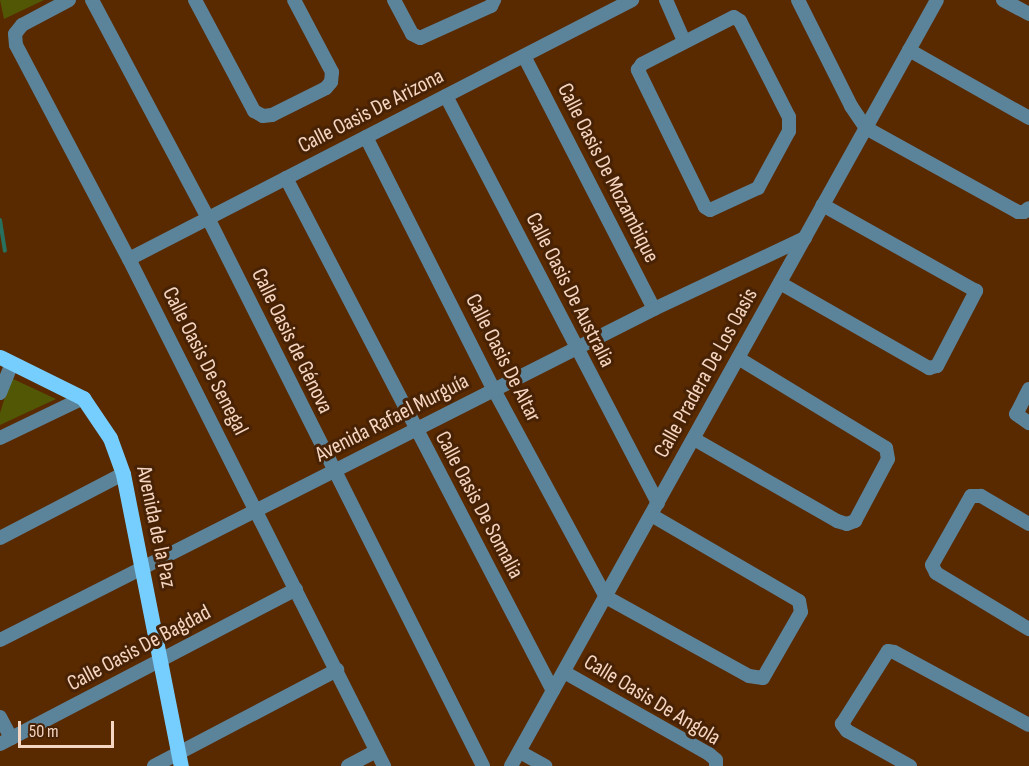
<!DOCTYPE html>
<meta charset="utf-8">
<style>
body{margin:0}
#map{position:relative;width:1029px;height:766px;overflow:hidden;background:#592900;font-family:"Sofia Sans Condensed",sans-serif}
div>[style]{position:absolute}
.green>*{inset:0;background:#525706}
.stream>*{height:4px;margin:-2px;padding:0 2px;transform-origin:2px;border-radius:2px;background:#29715f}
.minor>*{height:14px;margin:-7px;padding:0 7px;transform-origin:7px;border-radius:7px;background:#5b849b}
.major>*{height:15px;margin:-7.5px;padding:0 7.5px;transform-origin:7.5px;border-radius:7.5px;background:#75cefe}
span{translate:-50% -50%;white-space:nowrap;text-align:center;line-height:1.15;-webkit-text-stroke:6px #482205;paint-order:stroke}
.street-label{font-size:22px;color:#f5d6c2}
.scale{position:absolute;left:18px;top:721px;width:96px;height:27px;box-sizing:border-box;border:3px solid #f5d6c2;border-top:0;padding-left:8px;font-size:18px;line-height:21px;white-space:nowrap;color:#f5d6c2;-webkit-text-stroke:4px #482205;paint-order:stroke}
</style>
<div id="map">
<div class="green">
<div style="clip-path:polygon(0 0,44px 0,4px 19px)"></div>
<div style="clip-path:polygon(11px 378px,56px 399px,0 425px,0 413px)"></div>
</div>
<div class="stream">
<div style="left:0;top:220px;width:31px;rotate:81deg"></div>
</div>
<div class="minor">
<div style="left:69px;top:0;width:53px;rotate:152deg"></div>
<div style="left:22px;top:25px;width:11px;rotate:128deg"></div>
<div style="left:15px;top:34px;width:11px;rotate:85deg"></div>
<div style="left:16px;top:45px;width:242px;rotate:62.2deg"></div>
<div style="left:129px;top:259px;width:568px;rotate:63.3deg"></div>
<div style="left:92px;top:0;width:247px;rotate:62deg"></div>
<div style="left:208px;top:218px;width:613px;rotate:63.35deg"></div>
<div style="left:195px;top:0;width:126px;rotate:62deg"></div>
<div style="left:254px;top:111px;width:10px;rotate:29deg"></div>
<div style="left:263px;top:116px;width:9px;rotate:-6deg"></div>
<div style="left:272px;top:115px;width:60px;rotate:-26.6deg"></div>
<div style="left:326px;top:88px;width:8px;rotate:-50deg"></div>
<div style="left:331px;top:82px;width:10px;rotate:-84deg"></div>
<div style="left:332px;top:72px;width:81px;rotate:-117.8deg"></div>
<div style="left:394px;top:0;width:38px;rotate:62deg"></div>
<div style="left:412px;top:34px;width:9px;rotate:27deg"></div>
<div style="left:420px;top:38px;width:78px;rotate:-24.3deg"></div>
<div style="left:491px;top:6px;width:7px;rotate:-63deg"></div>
<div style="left:666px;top:0;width:45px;rotate:66.3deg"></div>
<div style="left:798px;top:0;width:119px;rotate:63.4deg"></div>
<div style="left:851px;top:106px;width:27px;rotate:56deg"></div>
<div style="left:866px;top:128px;width:174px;rotate:28.9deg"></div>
<div style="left:1018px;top:212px;width:6px"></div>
<div style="left:1024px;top:212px;width:6px;rotate:-39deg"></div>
<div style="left:1003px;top:0;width:30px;rotate:28deg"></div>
<div style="left:734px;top:17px;width:7px;rotate:34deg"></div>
<div style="left:740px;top:21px;width:108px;rotate:63deg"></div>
<div style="left:789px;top:117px;width:14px;rotate:90deg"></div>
<div style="left:789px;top:131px;width:65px;rotate:118.5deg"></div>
<div style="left:758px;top:188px;width:53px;rotate:155.4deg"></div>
<div style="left:710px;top:210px;width:6px;rotate:-149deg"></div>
<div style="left:705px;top:207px;width:153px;rotate:-116.1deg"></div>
<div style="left:638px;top:70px;width:7px;rotate:-56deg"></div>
<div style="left:642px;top:64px;width:103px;rotate:-27.1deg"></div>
<div style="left:909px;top:50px;width:138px;rotate:29.5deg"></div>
<div style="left:524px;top:56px;width:284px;rotate:62.8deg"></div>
<div style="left:446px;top:96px;width:459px;rotate:62.5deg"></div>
<div style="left:366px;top:137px;width:284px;rotate:63.2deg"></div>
<div style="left:494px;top:390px;width:235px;rotate:61.6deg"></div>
<div style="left:606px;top:597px;width:163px;rotate:28.9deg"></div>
<div style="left:749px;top:676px;width:14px;rotate:8deg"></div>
<div style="left:763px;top:678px;width:76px;rotate:-60.1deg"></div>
<div style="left:801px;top:612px;width:11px;rotate:-100deg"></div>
<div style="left:799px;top:601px;width:171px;rotate:-149.8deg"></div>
<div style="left:286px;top:178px;width:578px;rotate:62.5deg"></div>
<div style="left:129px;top:259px;width:566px;rotate:-27.24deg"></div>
<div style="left:780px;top:283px;width:172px;rotate:29.7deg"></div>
<div style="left:929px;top:368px;width:8px;rotate:-14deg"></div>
<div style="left:937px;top:366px;width:85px;rotate:-62.5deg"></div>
<div style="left:976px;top:291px;width:176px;rotate:-150.7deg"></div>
<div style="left:1029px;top:389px;width:28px;rotate:117deg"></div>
<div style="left:1016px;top:414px;width:16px;rotate:35deg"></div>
<div style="left:0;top:393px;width:32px;rotate:-68deg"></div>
<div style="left:0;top:438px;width:92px;rotate:-25.7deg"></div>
<div style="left:694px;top:439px;width:165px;rotate:29.8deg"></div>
<div style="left:837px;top:521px;width:10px;rotate:17deg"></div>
<div style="left:847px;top:524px;width:9px;rotate:-21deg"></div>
<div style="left:855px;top:521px;width:70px;rotate:-62deg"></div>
<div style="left:888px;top:459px;width:11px;rotate:-100deg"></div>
<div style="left:886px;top:448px;width:173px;rotate:-148.7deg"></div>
<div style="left:1029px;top:524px;width:56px;rotate:-149.7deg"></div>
<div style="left:981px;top:496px;width:10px;rotate:180deg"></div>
<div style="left:971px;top:496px;width:79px;rotate:119.5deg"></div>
<div style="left:932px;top:565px;width:9px;rotate:63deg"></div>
<div style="left:936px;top:573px;width:109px;rotate:31.1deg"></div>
<div style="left:0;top:538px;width:139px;rotate:-27.5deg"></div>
<div style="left:0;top:640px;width:733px;rotate:-26.84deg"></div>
<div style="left:654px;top:309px;width:167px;rotate:-25.2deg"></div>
<div style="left:564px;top:672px;width:167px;rotate:29.5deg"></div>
<div style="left:709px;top:754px;width:9px;rotate:41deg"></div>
<div style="left:716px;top:760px;width:6px;rotate:90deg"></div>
<div style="left:0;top:717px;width:24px;rotate:62deg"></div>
<div style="left:0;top:744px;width:334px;rotate:-27.6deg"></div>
<div style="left:520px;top:752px;width:29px;rotate:29deg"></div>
<div style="left:154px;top:766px;width:207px;rotate:-27.7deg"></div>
<div style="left:348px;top:766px;width:32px;rotate:-28deg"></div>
<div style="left:511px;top:766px;width:876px;rotate:-60.92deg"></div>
<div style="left:910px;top:766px;width:72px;rotate:-150.9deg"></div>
<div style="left:847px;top:731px;width:9px;rotate:-126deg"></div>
<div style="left:842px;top:724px;width:86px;rotate:-57.8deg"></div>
<div style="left:888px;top:651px;width:6px;rotate:9deg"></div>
<div style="left:894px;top:652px;width:153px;rotate:28.4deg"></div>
</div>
<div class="major">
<div style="left:0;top:357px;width:93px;rotate:26.3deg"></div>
<div style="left:83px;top:398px;width:48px;rotate:56deg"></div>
<div style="left:110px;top:438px;width:38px;rotate:70deg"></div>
<div style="left:123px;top:474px;width:298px;rotate:78.8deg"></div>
</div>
<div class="street-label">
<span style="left:371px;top:111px;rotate:-27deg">Calle Oasis De Arizona</span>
<span style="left:608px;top:173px;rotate:63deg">Calle Oasis De Mozambique</span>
<span style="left:570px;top:290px;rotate:63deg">Calle Oasis De Australia</span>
<span style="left:292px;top:341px;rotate:64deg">Calle Oasis de Génova</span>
<span style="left:503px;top:358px;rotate:63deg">Calle Oasis De Altar</span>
<span style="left:205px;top:361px;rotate:63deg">Calle Oasis De Senegal</span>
<span style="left:706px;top:373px;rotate:-61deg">Calle Pradera De Los Oasis</span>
<span style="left:392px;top:418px;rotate:-27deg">Avenida Rafael Murguía</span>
<span style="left:479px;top:505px;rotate:62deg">Calle Oasis De Somalia</span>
<span style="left:156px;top:527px;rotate:78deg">Avenida de la Paz</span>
<span style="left:139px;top:648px;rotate:-28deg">Calle Oasis De Bagdad</span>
<span style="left:652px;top:700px;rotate:31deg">Calle Oasis De Angola</span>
</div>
<div class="scale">50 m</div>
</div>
